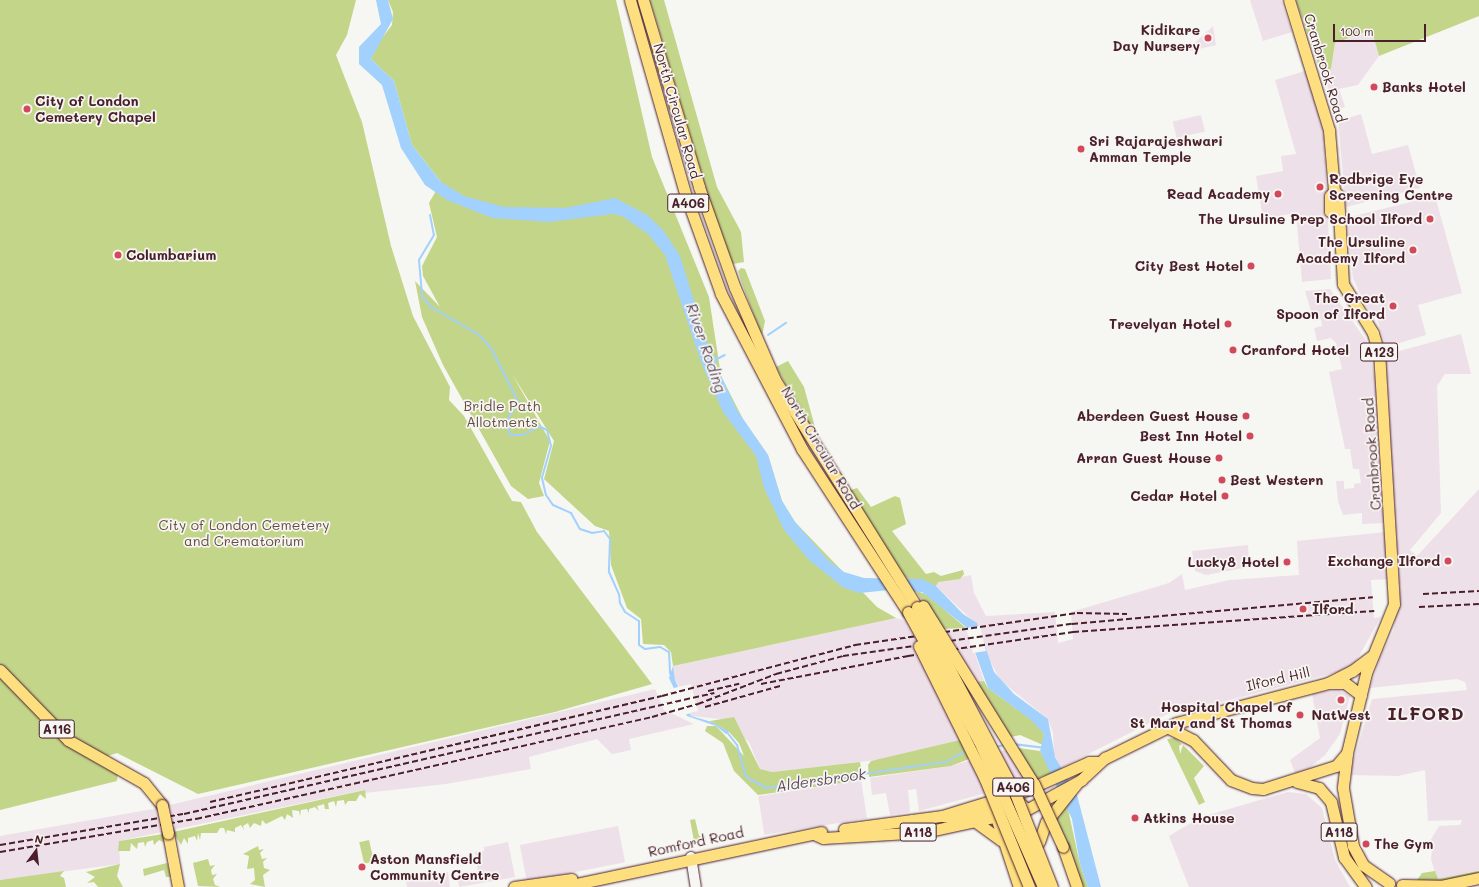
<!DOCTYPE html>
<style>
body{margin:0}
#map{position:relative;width:1479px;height:887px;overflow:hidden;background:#f6f6f2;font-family:Mali,sans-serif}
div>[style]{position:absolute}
.built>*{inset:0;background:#eee0e8;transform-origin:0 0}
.green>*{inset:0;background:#c3d589;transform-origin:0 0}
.water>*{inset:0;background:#a2d1fd}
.pier>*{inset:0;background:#f6f6f2}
.stream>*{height:2px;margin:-1px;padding:0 1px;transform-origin:1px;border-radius:1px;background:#a2d1fd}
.roads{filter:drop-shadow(0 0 1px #4a1f2b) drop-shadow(0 0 1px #4a1f2b)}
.secondary>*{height:10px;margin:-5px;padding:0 5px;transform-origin:5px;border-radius:5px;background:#f6f6f2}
.primary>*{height:11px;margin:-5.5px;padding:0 5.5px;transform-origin:5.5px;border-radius:5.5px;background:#fddf80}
.trunk>*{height:11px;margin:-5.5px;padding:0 5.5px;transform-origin:5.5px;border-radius:5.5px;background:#fddf80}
.rail>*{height:2px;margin-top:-1px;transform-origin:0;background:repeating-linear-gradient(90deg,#4a1f2b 0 6px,transparent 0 9px)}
.bridges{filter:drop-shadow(0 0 1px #4a1f2b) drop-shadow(0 0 1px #4a1f2b)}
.primary-bridge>*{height:11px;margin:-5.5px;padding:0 5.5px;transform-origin:5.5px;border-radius:5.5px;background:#fddf80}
.trunk-bridge>*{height:11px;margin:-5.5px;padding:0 5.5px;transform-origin:5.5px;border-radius:5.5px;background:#fddf80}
.dots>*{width:11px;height:11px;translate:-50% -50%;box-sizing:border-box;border:2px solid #f6f6f2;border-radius:50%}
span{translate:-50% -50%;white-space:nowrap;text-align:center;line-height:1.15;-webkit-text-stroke:3.5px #f6f6f2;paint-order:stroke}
.shield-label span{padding:1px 3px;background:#f6f6f2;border:1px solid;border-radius:3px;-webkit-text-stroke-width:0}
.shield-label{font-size:13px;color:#4a1f2b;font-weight:700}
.poi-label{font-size:14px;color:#4a1f2b;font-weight:700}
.right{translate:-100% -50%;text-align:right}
.left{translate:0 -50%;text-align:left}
.street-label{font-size:14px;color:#4a1f2b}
.park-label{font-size:14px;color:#684c42}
.water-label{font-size:15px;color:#604c60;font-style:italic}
.district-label{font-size:18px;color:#4a1f2b;font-weight:700;letter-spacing:1px}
.north{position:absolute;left:16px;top:831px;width:40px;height:40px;-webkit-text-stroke:3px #f6f6f2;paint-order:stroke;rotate:15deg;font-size:11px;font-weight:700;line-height:16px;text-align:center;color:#4a1f2b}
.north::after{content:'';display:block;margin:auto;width:14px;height:18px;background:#4a1f2b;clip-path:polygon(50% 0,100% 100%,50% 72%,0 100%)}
.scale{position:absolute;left:1333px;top:24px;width:93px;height:18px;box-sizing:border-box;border:2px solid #4a1f2b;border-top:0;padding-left:5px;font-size:12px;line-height:14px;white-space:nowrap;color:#4a1f2b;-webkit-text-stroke:3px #f6f6f2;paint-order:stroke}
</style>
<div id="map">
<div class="built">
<div style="clip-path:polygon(1250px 0,1281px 0,1292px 32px,1263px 41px)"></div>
<div style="clip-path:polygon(1213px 26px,1216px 45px,1190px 51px,1189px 48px)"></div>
<div style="clip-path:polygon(1372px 31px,1379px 56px,1358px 85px,1339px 89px,1345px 107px,1335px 110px,1323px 72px,1331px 69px,1335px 43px)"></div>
<div style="clip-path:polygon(1305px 71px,1323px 119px,1331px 279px,1302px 282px,1296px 213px,1263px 219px,1256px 176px,1283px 171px,1281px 156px,1296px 154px,1275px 80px)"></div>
<div style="clip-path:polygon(1361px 114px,1372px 154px,1408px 145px,1420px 188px,1346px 207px,1338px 121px)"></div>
<div style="left:1201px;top:115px;width:17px;height:29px;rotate:77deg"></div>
<div style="clip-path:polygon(1435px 196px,1462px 293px,1418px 305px,1426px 335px,1386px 347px,1377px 319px,1365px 305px,1353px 278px,1346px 218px)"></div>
<div style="clip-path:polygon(1330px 289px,1367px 342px,1377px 386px,1385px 523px,1362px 524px,1362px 513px,1343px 515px,1338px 501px,1336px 481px,1344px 481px,1344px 489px,1354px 488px,1354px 484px,1361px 483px,1359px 469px,1353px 469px,1350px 449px,1345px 449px,1329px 372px,1342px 369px,1336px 343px,1331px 338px,1317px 341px,1314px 328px,1322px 326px,1321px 319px,1314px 321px,1305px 291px)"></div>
<div style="clip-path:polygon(1461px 334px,1471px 374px,1445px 374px,1437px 386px,1441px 513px,1410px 550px,1417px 556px,1479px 489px,1479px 870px,1437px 879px,1431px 859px,1432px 850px,1427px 846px,1439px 826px,1460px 825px,1462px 820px,1428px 821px,1425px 770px,1398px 776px,1349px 775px,1372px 699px,1467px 690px,1465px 682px,1457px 679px,1370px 688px,1381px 655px,1393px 632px,1400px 593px,1385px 355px)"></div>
<div style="clip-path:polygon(1386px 532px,1390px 579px,1371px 580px,1374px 618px,1381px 617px,1355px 663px,1342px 671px,1183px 712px,1179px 708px,1061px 768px,1054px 754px,1053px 733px,1048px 719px,1000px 680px,985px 651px,975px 653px,984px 681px,935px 689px,960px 740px,885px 759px,772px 772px,760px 769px,749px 742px,721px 719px,691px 716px,689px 713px,698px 711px,691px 684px,679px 687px,674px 677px,673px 666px,896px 618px,947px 631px,978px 626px,936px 586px,937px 582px,971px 575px,974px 593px,986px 616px,1055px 612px,1058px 643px,1073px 639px,1071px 612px,1169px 583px,1182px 574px,1185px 590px,1229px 580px,1299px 575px,1297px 541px)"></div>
<div style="clip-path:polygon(1248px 545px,1249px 567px,1206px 575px,1195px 571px,1192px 551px)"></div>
<div style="clip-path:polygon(655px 689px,664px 710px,694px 724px,629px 739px,631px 750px,612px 754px,597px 739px,529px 757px,531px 769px,446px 784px,365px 793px,364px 790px,119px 841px,120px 864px,0 880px,0 836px,153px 809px)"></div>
<div style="clip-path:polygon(1338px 689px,1350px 696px,1340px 734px,1325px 755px,1306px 771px,1295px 773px,1290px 760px,1320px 738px,1312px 694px)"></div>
<div style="clip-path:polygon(1009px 749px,1027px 782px,919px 811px,916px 789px,908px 790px,910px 812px,890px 815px,886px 793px,872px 795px,870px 778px,951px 766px)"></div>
<div style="left:861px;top:780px;width:39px;height:104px;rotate:81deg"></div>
<div style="clip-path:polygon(1288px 792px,1306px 794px,1322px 808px,1335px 860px,1350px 887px,1189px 887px,1169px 836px,1201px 817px)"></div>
<div style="left:618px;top:826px;width:37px;height:100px;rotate:79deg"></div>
<div style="clip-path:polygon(508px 842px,515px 877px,459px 887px,457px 875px,478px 872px,475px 852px,484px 851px,484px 847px)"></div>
<div style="clip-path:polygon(448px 872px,450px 887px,407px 887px,406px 881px)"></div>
</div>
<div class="green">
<div style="clip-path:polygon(0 0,356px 0,347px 35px,336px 55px,362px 122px,391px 246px,413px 316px,450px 387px,449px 400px,464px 416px,512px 501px,521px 502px,537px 532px,652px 684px,555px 712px,198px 794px,117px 753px,105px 757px,68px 736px,0 666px)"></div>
<div style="clip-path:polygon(388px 0,616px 0,652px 157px,709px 297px,721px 376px,744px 421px,768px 455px,782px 501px,795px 522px,877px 607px,896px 618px,673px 666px,671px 652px,664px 645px,643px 644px,641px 619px,627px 608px,611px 565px,609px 531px,595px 526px,544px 479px,554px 441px,512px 374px,550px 441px,539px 483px,544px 496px,528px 499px,511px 486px,443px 365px,422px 317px,415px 281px,440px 307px,423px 276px,422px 266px,437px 237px,429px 203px,441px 182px,412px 145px,394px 81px,371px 59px,373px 50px,392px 25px,393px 12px)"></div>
<div style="clip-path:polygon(650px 0,664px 0,717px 187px,741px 232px,744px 262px,733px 264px,717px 225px)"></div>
<div style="clip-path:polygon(1296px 0,1479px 0,1479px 16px,1379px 56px,1372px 31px,1363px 33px,1335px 43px,1331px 69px,1324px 71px,1318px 64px)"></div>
<div style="clip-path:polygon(741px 268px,745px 269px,765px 321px,762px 336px,742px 284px,738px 271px)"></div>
<div style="clip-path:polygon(788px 361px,804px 387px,815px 427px,809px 429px,776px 367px)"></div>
<div style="clip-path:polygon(857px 488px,871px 507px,895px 496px,900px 498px,906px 524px,892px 531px,926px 574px,934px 572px,941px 576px,963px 570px,964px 574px,960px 579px,938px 582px,936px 586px,906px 578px,848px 491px)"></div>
<div style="clip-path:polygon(915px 590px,927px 595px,966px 628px,941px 629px)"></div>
<div style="clip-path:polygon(0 674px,27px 705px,118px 773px,117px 781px,0 810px)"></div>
<div style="clip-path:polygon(984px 681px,988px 688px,1036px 723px,1044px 734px,1043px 745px,1020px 735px,1011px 737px,976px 682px)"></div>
<div style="clip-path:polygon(734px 717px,760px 769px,772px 772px,860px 762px,863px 780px,758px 795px,734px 771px,723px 743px,705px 731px,707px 726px,716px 726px,744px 756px,739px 743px,729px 732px,710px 721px)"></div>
<div style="clip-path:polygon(1175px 738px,1182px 744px,1179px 746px,1180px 754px,1183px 745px,1204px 766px,1194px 778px,1205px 802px,1199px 805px,1167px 739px)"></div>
<div style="clip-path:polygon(960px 740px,969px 759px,951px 766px,869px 777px,868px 765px,871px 761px)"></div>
<div style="clip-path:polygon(1018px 748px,1040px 751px,1052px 773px,1035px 779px)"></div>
<div style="clip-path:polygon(365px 790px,366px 799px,360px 794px,356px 801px,348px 801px,345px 805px,344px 800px,337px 801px,336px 807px,334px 801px,328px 803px,329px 809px,325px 809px,324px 804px,321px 805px,317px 806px,319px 811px,315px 807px,309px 809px,309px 813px,307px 809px,301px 810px,300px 816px,299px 811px,292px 810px,293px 818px,287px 814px,285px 820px,282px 816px,266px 824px,262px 820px,261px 826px,254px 823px,250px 828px,248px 823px,243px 826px,244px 830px,241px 825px,235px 828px,235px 832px,227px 830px,226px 834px,224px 828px,220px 828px,217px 833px,201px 833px,200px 840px,198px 833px,197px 841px,195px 836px,188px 838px,188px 844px,184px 838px,181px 845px,173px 832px)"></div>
<div style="clip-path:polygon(1067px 805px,1080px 864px,1088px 887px,1081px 887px,1056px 819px)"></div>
<div style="clip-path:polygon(695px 819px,699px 836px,705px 835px,706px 841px,694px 841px,690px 820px)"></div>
<div style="clip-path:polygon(163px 834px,165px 843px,159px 840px,154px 845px,153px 840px,147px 842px,145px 847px,144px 842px,138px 843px,137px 849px,131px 843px,130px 851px,118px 851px,119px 841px)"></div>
<div style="left:369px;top:840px;width:22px;height:10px;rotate:77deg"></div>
<div style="clip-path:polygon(258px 846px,259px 850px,264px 849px,260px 853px,262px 859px,267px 858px,263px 862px,264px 868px,270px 870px,263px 875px,265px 887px,250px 884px,255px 880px,254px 868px,247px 869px,249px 856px,243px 854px)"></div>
<div style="clip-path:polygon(208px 859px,210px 866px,215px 865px,211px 870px,212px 875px,217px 874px,213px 879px,215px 885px,220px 887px,198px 886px,193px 863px)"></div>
<div style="clip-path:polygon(167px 863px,171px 877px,166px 877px,164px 870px,144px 876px,143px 869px)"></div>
<div style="clip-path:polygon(120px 864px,117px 876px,123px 887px,98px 887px,94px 882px,87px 883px,95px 877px,86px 872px)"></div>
<div style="clip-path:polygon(64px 871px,60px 876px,64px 878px,66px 887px,0 887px,0 880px)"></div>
<div style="clip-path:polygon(1435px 871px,1438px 879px,1479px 871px,1479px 874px,1442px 881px,1417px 880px,1422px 873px)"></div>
</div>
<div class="water">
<div style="clip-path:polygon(376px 0,388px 0,393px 19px,371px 59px,394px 81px,412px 145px,441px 182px,464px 196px,504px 207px,565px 208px,615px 198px,647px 215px,663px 230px,680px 256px,710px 352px,716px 358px,716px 365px,737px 410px,768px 455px,782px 501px,795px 522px,828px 560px,844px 572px,864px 578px,922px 579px,936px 586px,963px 614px,977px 623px,994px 672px,1014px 694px,1048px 719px,1055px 757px,1077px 795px,1101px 887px,1088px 887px,1080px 864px,1072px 819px,1040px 751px,1044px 734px,1031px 720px,988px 688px,966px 627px,922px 592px,889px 590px,860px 593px,844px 588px,809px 560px,784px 530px,764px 488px,756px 456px,723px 412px,701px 362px,665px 255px,648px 234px,622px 216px,612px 214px,549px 222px,492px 218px,447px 200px,425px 185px,401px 148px,382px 85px,359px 64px,359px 47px,381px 24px)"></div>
<div style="clip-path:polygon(673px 666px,675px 680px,691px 716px,712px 722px,729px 732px,726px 734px,716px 726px,687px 716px,669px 678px)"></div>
</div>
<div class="pier">
<div style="clip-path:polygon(980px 626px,986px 651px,973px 653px,966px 628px)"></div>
<div style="clip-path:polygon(681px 686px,691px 713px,684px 715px,671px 689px)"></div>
</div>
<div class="stream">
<div style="left:430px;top:215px;width:20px;rotate:79deg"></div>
<div style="left:434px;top:235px;width:29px;rotate:121deg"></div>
<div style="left:419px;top:260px;width:36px;rotate:85deg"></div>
<div style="left:422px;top:296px;width:14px;rotate:51deg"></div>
<div style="left:431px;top:307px;width:56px;rotate:30.3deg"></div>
<div style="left:479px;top:335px;width:18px;rotate:47deg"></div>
<div style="left:491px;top:348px;width:60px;rotate:63.4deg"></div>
<div style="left:518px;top:402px;width:21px;rotate:121deg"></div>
<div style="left:507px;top:420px;width:15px;rotate:79deg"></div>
<div style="left:510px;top:435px;width:13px"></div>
<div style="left:523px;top:435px;width:18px;rotate:-29deg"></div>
<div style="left:539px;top:426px;width:9px;rotate:27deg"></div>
<div style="left:547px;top:430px;width:16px;rotate:76deg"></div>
<div style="left:551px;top:446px;width:33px;rotate:106deg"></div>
<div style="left:542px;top:478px;width:17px;rotate:77deg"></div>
<div style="left:546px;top:495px;width:12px;rotate:55deg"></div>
<div style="left:553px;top:505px;width:20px;rotate:24deg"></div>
<div style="left:571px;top:513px;width:18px;rotate:61deg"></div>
<div style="left:580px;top:529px;width:13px;rotate:18deg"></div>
<div style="left:592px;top:533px;width:12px;rotate:-9deg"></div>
<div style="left:604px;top:531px;width:10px;rotate:53deg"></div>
<div style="left:610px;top:539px;width:33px;rotate:92deg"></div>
<div style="left:609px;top:572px;width:24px;rotate:66deg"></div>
<div style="left:619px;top:594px;width:9px;rotate:84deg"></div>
<div style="left:620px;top:603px;width:10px;rotate:61deg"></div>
<div style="left:625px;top:612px;width:17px;rotate:33deg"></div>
<div style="left:639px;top:621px;width:24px;rotate:90deg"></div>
<div style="left:639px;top:645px;width:7px;rotate:34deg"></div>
<div style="left:645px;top:649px;width:15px;rotate:-8deg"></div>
<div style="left:660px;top:647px;width:10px;rotate:29deg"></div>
<div style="left:669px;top:652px;width:22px;rotate:87deg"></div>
<div style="left:768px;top:335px;width:22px;rotate:-34deg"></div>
<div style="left:715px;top:360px;width:11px;rotate:-27deg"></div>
<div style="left:726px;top:731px;width:18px;rotate:52deg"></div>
<div style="left:737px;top:745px;width:33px;rotate:74deg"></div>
<div style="left:746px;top:777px;width:24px;rotate:28deg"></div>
<div style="left:767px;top:788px;width:181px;rotate:-8.3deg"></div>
<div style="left:946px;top:762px;width:24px;rotate:-30deg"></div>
<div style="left:1013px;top:744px;width:31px;rotate:7deg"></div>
<div style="left:995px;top:747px;width:10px;rotate:-11deg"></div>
</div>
<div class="roads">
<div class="secondary">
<div style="left:691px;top:857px;width:30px;rotate:81deg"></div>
</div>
<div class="primary">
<div style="left:1334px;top:191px;width:6px;rotate:129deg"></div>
<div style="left:1330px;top:196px;width:15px;rotate:90deg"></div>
<div style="left:1330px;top:211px;width:8px;rotate:30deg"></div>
<div style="left:0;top:670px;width:98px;rotate:45.8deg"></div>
<div style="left:68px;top:740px;width:87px;rotate:29.5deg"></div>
<div style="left:144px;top:783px;width:28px;rotate:51deg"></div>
<div style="left:1328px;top:683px;width:17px"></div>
<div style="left:1345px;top:683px;width:20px;rotate:37deg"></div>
<div style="left:1169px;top:728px;width:27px;rotate:27deg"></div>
<div style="left:1193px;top:740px;width:55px;rotate:46.5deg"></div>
<div style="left:1231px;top:780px;width:22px;rotate:21deg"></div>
<div style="left:1252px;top:788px;width:11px;rotate:5deg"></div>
<div style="left:1263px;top:789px;width:77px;rotate:-17.5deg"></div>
<div style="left:1336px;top:766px;width:17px;rotate:-50deg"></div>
<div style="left:1347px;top:753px;width:82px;rotate:-76.6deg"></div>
<div style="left:1366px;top:673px;width:74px;rotate:-67.9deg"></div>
<div style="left:1394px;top:604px;width:251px;rotate:-93.4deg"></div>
<div style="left:1379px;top:353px;width:21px;rotate:-107deg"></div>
<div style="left:1373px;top:333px;width:57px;rotate:-121.5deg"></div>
<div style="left:1343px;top:284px;width:89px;rotate:-93.2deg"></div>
<div style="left:1338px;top:195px;width:6px;rotate:-135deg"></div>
<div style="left:1334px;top:191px;width:61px;rotate:-94.7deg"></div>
<div style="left:1329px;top:130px;width:136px;rotate:-107.1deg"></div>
<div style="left:1347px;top:754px;width:34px;rotate:97deg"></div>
<div style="left:1343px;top:788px;width:59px;rotate:80.2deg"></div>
<div style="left:1353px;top:846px;width:21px;rotate:62deg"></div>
<div style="left:1363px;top:865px;width:32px;rotate:35deg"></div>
<div style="left:1297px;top:782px;width:23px;rotate:15deg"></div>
<div style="left:1319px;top:788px;width:18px;rotate:49deg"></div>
<div style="left:1331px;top:802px;width:57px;rotate:76.7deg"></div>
<div style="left:1344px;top:857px;width:37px;rotate:54deg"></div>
<div style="left:844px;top:829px;width:99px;rotate:-7.6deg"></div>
<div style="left:942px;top:816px;width:86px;rotate:-17deg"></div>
<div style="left:1024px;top:791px;width:71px;rotate:-24deg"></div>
<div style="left:1089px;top:762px;width:9px"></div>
<div style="left:168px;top:833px;width:55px;rotate:79.5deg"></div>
<div style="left:816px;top:835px;width:8px;rotate:23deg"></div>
<div style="left:823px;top:838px;width:102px;rotate:-3.4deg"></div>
<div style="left:925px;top:832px;width:103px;rotate:-12.3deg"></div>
<div style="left:1026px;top:810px;width:63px;rotate:-28.6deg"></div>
<div style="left:1081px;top:780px;width:33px;rotate:-43deg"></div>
<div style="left:1105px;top:758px;width:79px;rotate:-26.2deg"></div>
<div style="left:1176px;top:723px;width:157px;rotate:-14.7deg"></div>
<div style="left:1328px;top:683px;width:27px;rotate:-27deg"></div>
<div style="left:1352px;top:671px;width:25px;rotate:-37deg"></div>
<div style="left:1402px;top:885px;width:39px;rotate:1deg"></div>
<div style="left:1441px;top:886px;width:39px;rotate:-12deg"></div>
<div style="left:514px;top:887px;width:58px;rotate:-8deg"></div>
<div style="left:562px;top:887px;width:265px;rotate:-12deg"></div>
</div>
<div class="trunk">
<div style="left:630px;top:0;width:204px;rotate:74.1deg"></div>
<div style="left:686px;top:196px;width:104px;rotate:70.3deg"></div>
<div style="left:721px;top:294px;width:175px;rotate:62.4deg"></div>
<div style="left:802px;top:449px;width:194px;rotate:57deg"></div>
<div style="left:643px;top:0;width:195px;rotate:73.3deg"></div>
<div style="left:699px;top:187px;width:107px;rotate:70.4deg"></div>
<div style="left:735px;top:288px;width:100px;rotate:66.5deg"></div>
<div style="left:775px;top:380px;width:268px;rotate:58deg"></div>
<div style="left:991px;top:802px;width:89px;rotate:71.8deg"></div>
<div style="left:942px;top:816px;width:16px;rotate:7deg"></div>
<div style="left:958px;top:818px;width:62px;rotate:-15.8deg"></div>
<div style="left:1018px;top:801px;width:8px;rotate:45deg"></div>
<div style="left:976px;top:822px;width:31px;rotate:36deg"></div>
<div style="left:1039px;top:842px;width:21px;rotate:-71deg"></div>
<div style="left:1046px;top:822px;width:50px;rotate:-51.5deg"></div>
<div style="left:1063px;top:847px;width:42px;rotate:70.7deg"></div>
</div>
</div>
<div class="rail">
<div style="left:1423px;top:594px;width:56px;rotate:-3.1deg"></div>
<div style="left:1419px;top:607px;width:60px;rotate:-2.9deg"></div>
<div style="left:761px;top:684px;width:150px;rotate:-10.8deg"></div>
<div style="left:908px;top:656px;width:167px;rotate:-8.3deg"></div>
<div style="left:1073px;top:632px;width:302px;rotate:-4deg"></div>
<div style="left:708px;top:691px;width:32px;rotate:-13deg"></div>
<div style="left:705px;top:707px;width:78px;rotate:-15.6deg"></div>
<div style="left:210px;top:802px;width:464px;rotate:-13.2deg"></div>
<div style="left:662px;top:696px;width:200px;rotate:-14.8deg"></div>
<div style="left:855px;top:645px;width:224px;rotate:-8.2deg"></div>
<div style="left:1077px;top:613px;width:50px;rotate:1.1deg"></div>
<div style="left:0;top:845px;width:187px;rotate:-9.6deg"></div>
<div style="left:184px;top:814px;width:544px;rotate:-12.86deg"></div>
<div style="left:0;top:852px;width:199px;rotate:-9.6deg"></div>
<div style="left:196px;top:819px;width:467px;rotate:-12.6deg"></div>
<div style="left:652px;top:717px;width:48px;rotate:-15.8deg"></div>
<div style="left:698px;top:704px;width:84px;rotate:-21deg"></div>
<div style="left:776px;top:674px;width:69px;rotate:-15deg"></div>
<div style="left:843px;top:656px;width:231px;rotate:-8deg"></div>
<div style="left:1072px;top:624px;width:302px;rotate:-5.1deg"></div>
</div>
<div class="bridges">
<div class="primary-bridge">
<div style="left:162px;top:805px;width:29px;rotate:78deg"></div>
</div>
<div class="trunk-bridge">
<div style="left:923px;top:606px;width:210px;rotate:58.1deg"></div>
<div style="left:1034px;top:784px;width:69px;rotate:65.3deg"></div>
<div style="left:917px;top:607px;width:210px;rotate:62.2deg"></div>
<div style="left:1015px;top:793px;width:101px;rotate:68.5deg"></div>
<div style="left:908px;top:612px;width:147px;rotate:61.2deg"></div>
<div style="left:979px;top:741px;width:159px;rotate:66.3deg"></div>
<div style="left:919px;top:646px;width:148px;rotate:63.6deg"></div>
<div style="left:985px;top:779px;width:117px;rotate:67.8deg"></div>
</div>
</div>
<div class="dots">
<div style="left:1208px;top:38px;background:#d1495b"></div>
<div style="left:1374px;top:87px;background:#d1495b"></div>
<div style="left:27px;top:109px;background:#d1495b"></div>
<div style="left:1081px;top:149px;background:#d1495b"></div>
<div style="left:1320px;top:187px;background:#d1495b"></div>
<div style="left:1278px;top:194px;background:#d1495b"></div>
<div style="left:1430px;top:219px;background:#d1495b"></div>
<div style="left:1413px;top:250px;background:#d1495b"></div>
<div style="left:118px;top:255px;background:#d1495b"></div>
<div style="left:1251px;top:266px;background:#d1495b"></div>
<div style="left:1393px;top:306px;background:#d1495b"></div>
<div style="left:1228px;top:324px;background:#d1495b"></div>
<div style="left:1233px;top:350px;background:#d1495b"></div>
<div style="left:1246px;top:416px;background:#d1495b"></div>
<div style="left:1250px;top:436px;background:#d1495b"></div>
<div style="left:1219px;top:458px;background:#d1495b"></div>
<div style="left:1222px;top:480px;background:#d1495b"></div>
<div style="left:1225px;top:496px;background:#d1495b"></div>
<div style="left:1448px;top:561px;background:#d1495b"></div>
<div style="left:1287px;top:562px;background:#d1495b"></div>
<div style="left:1303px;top:609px;background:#d1495b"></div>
<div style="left:1341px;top:700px;background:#d1495b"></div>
<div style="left:1300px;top:715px;background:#d1495b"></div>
<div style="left:1135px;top:818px;background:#d1495b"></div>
<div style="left:1366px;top:844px;background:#d1495b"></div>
<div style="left:362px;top:867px;background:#d1495b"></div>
</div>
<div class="shield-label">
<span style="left:688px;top:203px">A406</span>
<span style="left:1379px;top:352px">A123</span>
<span style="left:57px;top:729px">A116</span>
<span style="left:1013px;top:787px">A406</span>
<span style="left:918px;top:832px">A118</span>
<span style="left:1339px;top:832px">A118</span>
</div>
<div class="poi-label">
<span class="right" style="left:1200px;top:38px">Kidikare<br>Day Nursery</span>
<span class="left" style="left:1382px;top:87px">Banks Hotel</span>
<span class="left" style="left:35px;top:109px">City of London<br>Cemetery Chapel</span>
<span class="left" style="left:1089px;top:149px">Sri Rajarajeshwari<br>Amman Temple</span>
<span class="left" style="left:1329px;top:187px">Redbrige Eye<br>Screening Centre</span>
<span class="right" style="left:1270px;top:194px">Read Academy</span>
<span class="right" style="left:1422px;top:219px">The Ursuline Prep School Ilford</span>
<span class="right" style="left:1405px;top:250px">The Ursuline<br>Academy Ilford</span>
<span class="left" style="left:126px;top:255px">Columbarium</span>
<span class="right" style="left:1243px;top:266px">City Best Hotel</span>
<span class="right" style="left:1385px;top:306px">The Great<br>Spoon of Ilford</span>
<span class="right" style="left:1220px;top:324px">Trevelyan Hotel</span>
<span class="left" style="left:1241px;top:350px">Cranford Hotel</span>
<span class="right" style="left:1238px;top:416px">Aberdeen Guest House</span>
<span class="right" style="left:1242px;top:436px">Best Inn Hotel</span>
<span class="right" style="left:1211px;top:458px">Arran Guest House</span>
<span class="left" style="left:1230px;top:480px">Best Western</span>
<span class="right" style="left:1217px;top:496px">Cedar Hotel</span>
<span class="right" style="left:1440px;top:561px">Exchange Ilford</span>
<span class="right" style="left:1279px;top:562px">Lucky8 Hotel</span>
<span class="left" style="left:1312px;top:609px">Ilford</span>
<span class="right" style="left:1292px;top:715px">Hospital Chapel of<br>St Mary and St Thomas</span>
<span style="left:1341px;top:715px">NatWest</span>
<span class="left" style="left:1143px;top:818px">Atkins House</span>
<span class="left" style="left:1374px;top:844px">The Gym</span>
<span class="left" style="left:370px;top:867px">Aston Mansfield<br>Community Centre</span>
</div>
<div class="street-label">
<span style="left:1325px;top:68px;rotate:73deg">Cranbrook Road</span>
<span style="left:677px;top:111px;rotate:74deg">North Circular Road</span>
<span style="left:821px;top:448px;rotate:59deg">North Circular Road</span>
<span style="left:1372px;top:454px;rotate:-94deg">Cranbrook Road</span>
<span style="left:1278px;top:679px;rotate:-13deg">Ilford Hill</span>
<span style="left:696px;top:842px;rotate:-12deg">Romford Road</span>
</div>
<div class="park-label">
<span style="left:502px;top:414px">Bridle Path<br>Allotments</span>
<span style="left:244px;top:533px">City of London Cemetery<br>and Crematorium</span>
</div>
<div class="water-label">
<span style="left:706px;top:348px;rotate:71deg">River Roding</span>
<span style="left:821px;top:780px;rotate:-8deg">Aldersbrook</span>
</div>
<div class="district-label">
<span style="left:1426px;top:713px">ILFORD</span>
</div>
<div class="north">N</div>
<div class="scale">100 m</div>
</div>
